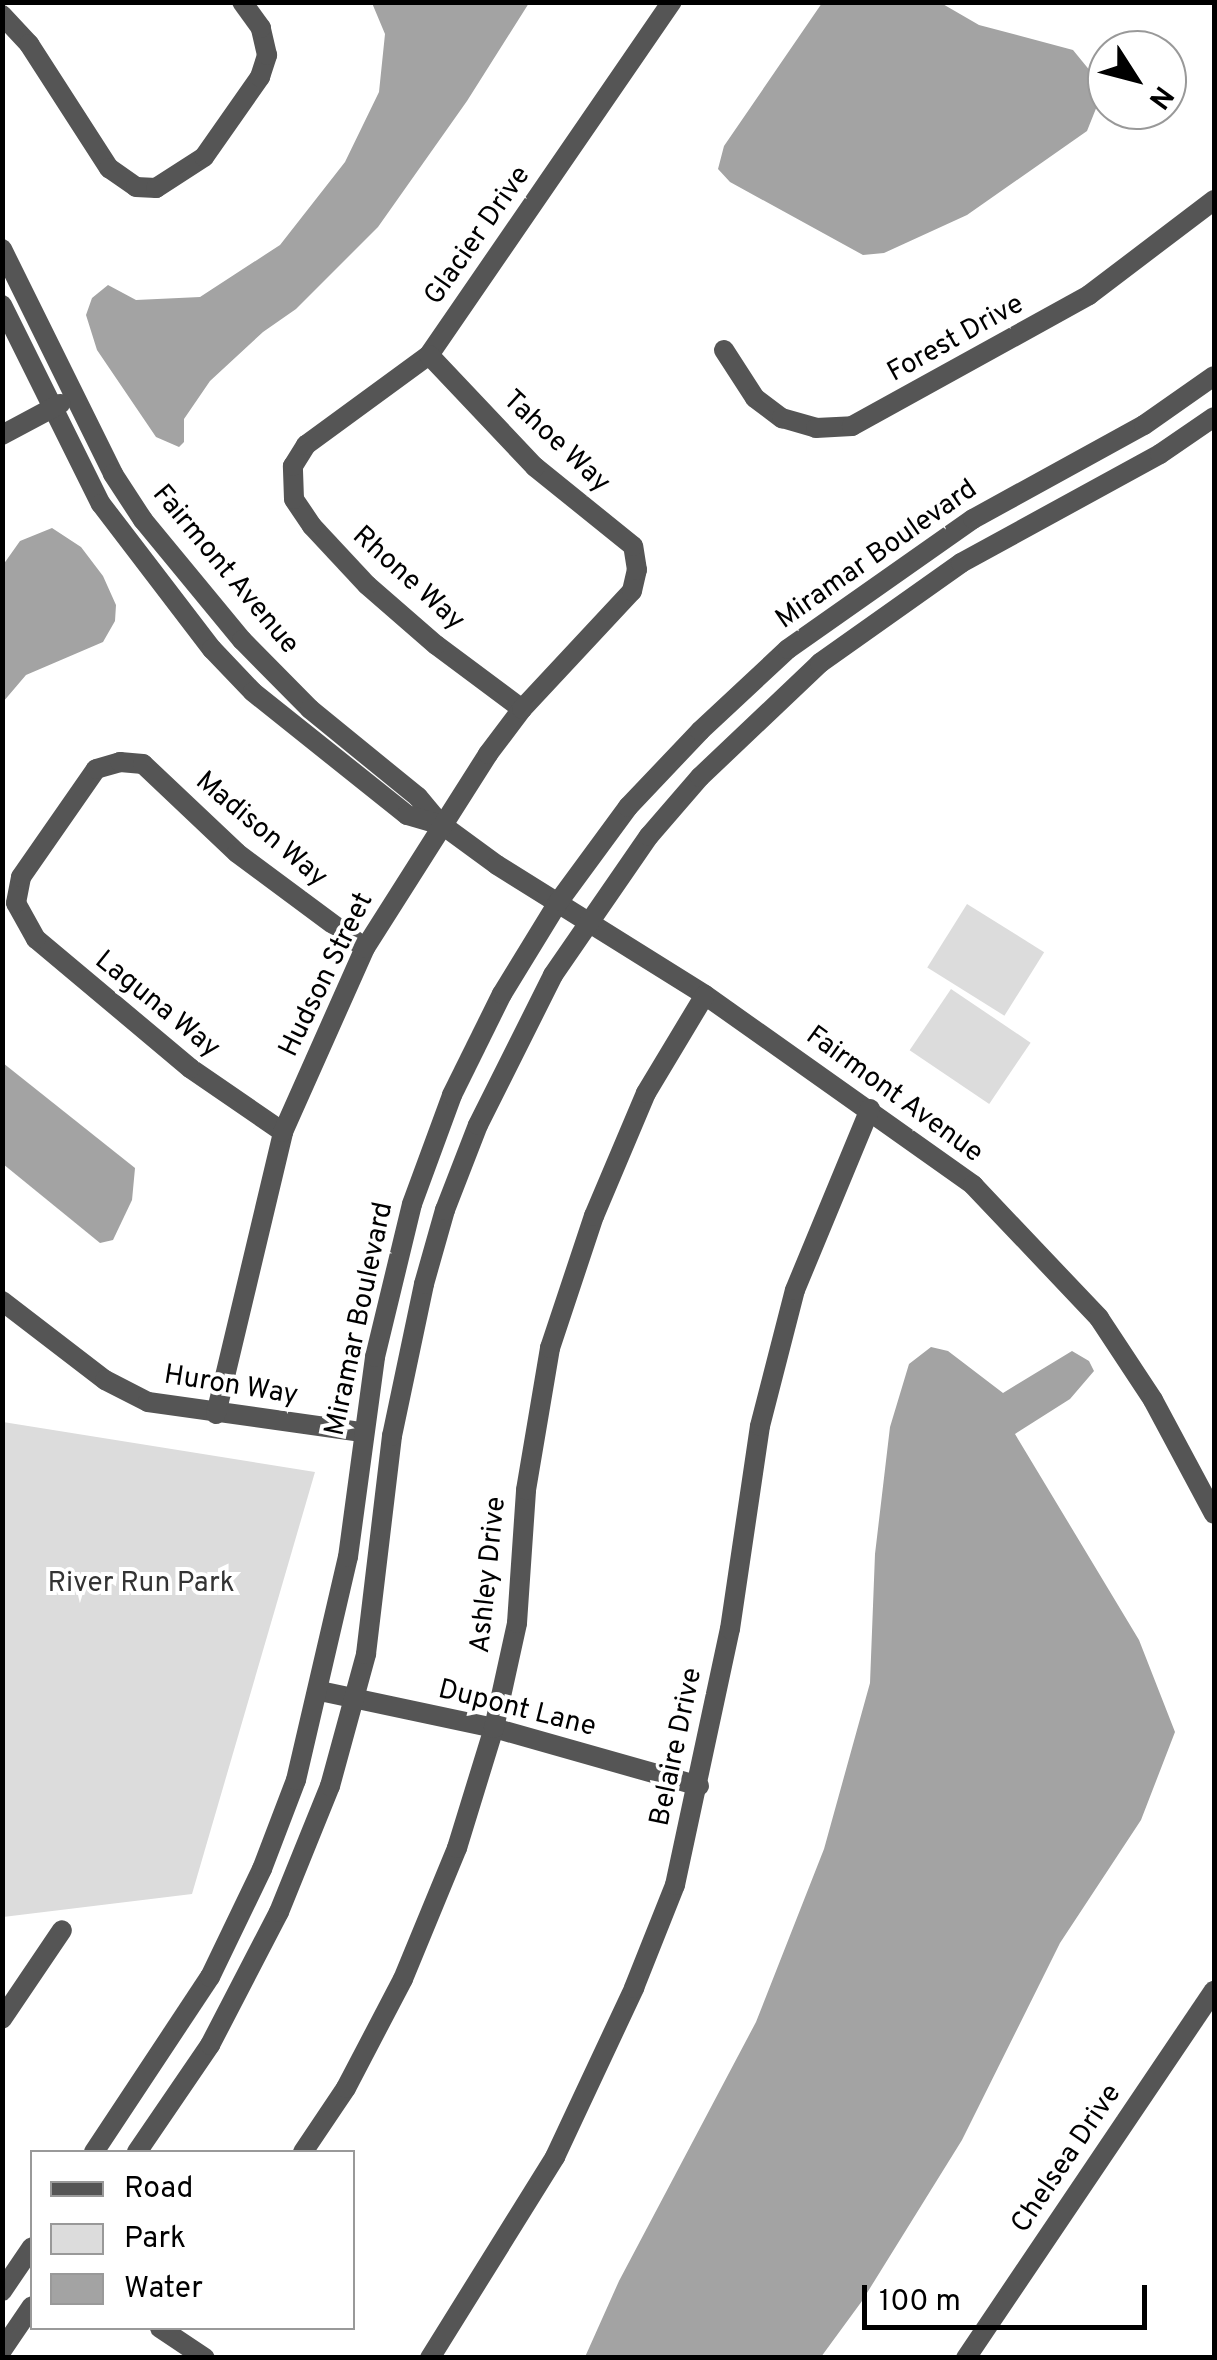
<!DOCTYPE html>
<style>
body{margin:0}
#map{position:relative;width:1217px;height:2360px;overflow:hidden;background:#fff;font-family:Overpass,sans-serif}
div>[style]{position:absolute}
.green>*{inset:0;background:#dcdcdc;transform-origin:0 0}
.water>*{inset:0;background:#a3a3a3}
.minor>*{height:20px;margin:-10px;padding:0 10px;transform-origin:10px;border-radius:10px;background:#555}
.tertiary>*{height:20px;margin:-10px;padding:0 10px;transform-origin:10px;border-radius:10px;background:#555}
span{translate:-50% -50%;white-space:nowrap;text-align:center;line-height:1.15;-webkit-text-stroke:8px #fff;paint-order:stroke}
.street-label{font-size:28px;color:#000}
.park-label{font-size:28px;color:#333}
.frame{position:absolute;inset:0;border:5px solid #000;pointer-events:none}
.legend{position:absolute;left:30px;top:2150px;width:325px;height:180px;box-sizing:border-box;background:#fff;border:2px solid #999;margin:0;padding:12px 18px;list-style:none;font-size:30px;color:#000}
.legend li{display:flex;align-items:center;gap:20px;height:50px}
.legend b{width:50px;border:2px solid #999}
.north{position:absolute;left:1087px;top:30px;width:100px;height:100px;box-sizing:border-box;background:#fff;border:2px solid #999;border-radius:50%;rotate:126deg;font-size:28px;font-weight:700;line-height:40px;text-align:center;color:#000}
.north::after{content:'';display:block;margin:auto;width:35px;height:45px;background:#000;clip-path:polygon(50% 0,100% 100%,50% 72%,0 100%)}
.scale{position:absolute;left:862px;top:2285px;width:285px;height:45px;box-sizing:border-box;border:5px solid #000;border-top:0;padding-left:12px;font-size:30px;line-height:35px;white-space:nowrap;color:#000;-webkit-text-stroke:8px #fff;paint-order:stroke}
</style>
<div id="map">
<div class="green">
<div style="left:967px;top:904px;width:91px;height:75px;rotate:32deg"></div>
<div style="left:951px;top:989px;width:96px;height:74px;rotate:34deg"></div>
<div style="clip-path:polygon(3px 1422px,315px 1472px,192px 1894px,3px 1917px)"></div>
</div>
<div class="water">
<div style="clip-path:polygon(372px 3px,529px 3px,467px 101px,378px 227px,296px 309px,263px 332px,210px 381px,184px 419px,184px 442px,179px 447px,156px 437px,97px 350px,86px 315px,92px 298px,108px 285px,136px 300px,200px 297px,280px 245px,345px 162px,379px 92px,385px 34px)"></div>
<div style="clip-path:polygon(822px 3px,941px 3px,979px 25px,1073px 50px,1091px 72px,1099px 101px,1087px 131px,967px 215px,884px 253px,863px 255px,730px 182px,718px 169px,724px 146px)"></div>
<div style="clip-path:polygon(52px 528px,81px 547px,103px 576px,116px 605px,115px 621px,103px 642px,26px 675px,3px 702px,3px 565px,20px 541px)"></div>
<div style="clip-path:polygon(3px 1063px,135px 1168px,132px 1200px,113px 1240px,100px 1243px,3px 1164px)"></div>
<div style="clip-path:polygon(931px 1347px,948px 1351px,1003px 1393px,1072px 1351px,1089px 1361px,1094px 1371px,1070px 1399px,1015px 1434px,1139px 1640px,1175px 1732px,1141px 1820px,1060px 1943px,962px 2140px,862px 2301px,821px 2357px,585px 2357px,619px 2281px,756px 2022px,824px 1849px,870px 1683px,875px 1554px,890px 1427px,909px 1364px)"></div>
</div>
<div class="minor">
<div style="left:2px;top:15px;width:40px;rotate:47deg"></div>
<div style="left:29px;top:44px;width:148px;rotate:57.2deg"></div>
<div style="left:109px;top:168px;width:33px;rotate:35deg"></div>
<div style="left:136px;top:187px;width:20px;rotate:3deg"></div>
<div style="left:156px;top:188px;width:57px;rotate:-32.9deg"></div>
<div style="left:204px;top:157px;width:98px;rotate:-55deg"></div>
<div style="left:260px;top:77px;width:23px;rotate:-72deg"></div>
<div style="left:267px;top:55px;width:28px;rotate:-103deg"></div>
<div style="left:261px;top:28px;width:32px;rotate:-126deg"></div>
<div style="left:2px;top:249px;width:251px;rotate:63.7deg"></div>
<div style="left:113px;top:474px;width:55px;rotate:56.9deg"></div>
<div style="left:143px;top:520px;width:156px;rotate:50.5deg"></div>
<div style="left:242px;top:640px;width:97px;rotate:45.4deg"></div>
<div style="left:310px;top:709px;width:139px;rotate:39.2deg"></div>
<div style="left:418px;top:797px;width:35px;rotate:50deg"></div>
<div style="left:441px;top:824px;width:69px;rotate:36.2deg"></div>
<div style="left:497px;top:865px;width:245px;rotate:32deg"></div>
<div style="left:705px;top:995px;width:329px;rotate:35.3deg"></div>
<div style="left:973px;top:1185px;width:183px;rotate:46.5deg"></div>
<div style="left:1099px;top:1318px;width:98px;rotate:56.6deg"></div>
<div style="left:1153px;top:1400px;width:129px;rotate:61.8deg"></div>
<div style="left:2px;top:305px;width:222px;rotate:63.6deg"></div>
<div style="left:101px;top:504px;width:183px;rotate:52.6deg"></div>
<div style="left:212px;top:649px;width:59px;rotate:46.4deg"></div>
<div style="left:253px;top:692px;width:197px;rotate:38.6deg"></div>
<div style="left:407px;top:815px;width:33px;rotate:16deg"></div>
<div style="left:724px;top:350px;width:57px;rotate:57.1deg"></div>
<div style="left:755px;top:398px;width:34px;rotate:37deg"></div>
<div style="left:782px;top:418px;width:35px;rotate:16deg"></div>
<div style="left:816px;top:428px;width:36px;rotate:-3deg"></div>
<div style="left:852px;top:426px;width:271px;rotate:-28.9deg"></div>
<div style="left:1089px;top:295px;width:157px;rotate:-37.2deg"></div>
<div style="left:2px;top:435px;width:66px;rotate:-28.1deg"></div>
<div style="left:522px;top:709px;width:107px;rotate:-143.3deg"></div>
<div style="left:436px;top:645px;width:91px;rotate:-139deg"></div>
<div style="left:367px;top:585px;width:81px;rotate:-133deg"></div>
<div style="left:312px;top:526px;width:32px;rotate:-124deg"></div>
<div style="left:294px;top:499px;width:33px;rotate:-92deg"></div>
<div style="left:293px;top:466px;width:25px;rotate:-58deg"></div>
<div style="left:306px;top:445px;width:152px;rotate:-36.2deg"></div>
<div style="left:429px;top:355px;width:429px;rotate:-55.5deg"></div>
<div style="left:283px;top:1132px;width:113px;rotate:-145.5deg"></div>
<div style="left:190px;top:1068px;width:201px;rotate:-140deg"></div>
<div style="left:36px;top:939px;width:41px;rotate:-119.1deg"></div>
<div style="left:16px;top:903px;width:26px;rotate:-79deg"></div>
<div style="left:21px;top:877px;width:131px;rotate:-55.2deg"></div>
<div style="left:96px;top:769px;width:25px;rotate:-16deg"></div>
<div style="left:120px;top:762px;width:23px;rotate:5deg"></div>
<div style="left:143px;top:764px;width:129px;rotate:43.4deg"></div>
<div style="left:237px;top:853px;width:159px;rotate:36.6deg"></div>
<div style="left:2px;top:1301px;width:130px;rotate:37.5deg"></div>
<div style="left:105px;top:1380px;width:48px;rotate:27.1deg"></div>
<div style="left:148px;top:1402px;width:216px;rotate:8deg"></div>
<div style="left:216px;top:1414px;width:290px;rotate:-76.6deg"></div>
<div style="left:283px;top:1132px;width:201px;rotate:-66deg"></div>
<div style="left:365px;top:948px;width:230px;rotate:-57.6deg"></div>
<div style="left:488px;top:754px;width:56px;rotate:-52.9deg"></div>
<div style="left:522px;top:709px;width:161px;rotate:-47deg"></div>
<div style="left:632px;top:591px;width:22px;rotate:-77deg"></div>
<div style="left:637px;top:570px;width:24px;rotate:-99deg"></div>
<div style="left:633px;top:546px;width:126px;rotate:-141.1deg"></div>
<div style="left:535px;top:467px;width:154px;rotate:-133.4deg"></div>
<div style="left:320px;top:1691px;width:178px;rotate:12deg"></div>
<div style="left:494px;top:1728px;width:213px;rotate:15.8deg"></div>
<div style="left:2px;top:2019px;width:107px;rotate:-56deg"></div>
<div style="left:303px;top:2152px;width:77px;rotate:-56.1deg"></div>
<div style="left:346px;top:2088px;width:123px;rotate:-62.4deg"></div>
<div style="left:403px;top:1979px;width:142px;rotate:-67.6deg"></div>
<div style="left:457px;top:1848px;width:126px;rotate:-72.9deg"></div>
<div style="left:494px;top:1728px;width:107px;rotate:-77.6deg"></div>
<div style="left:517px;top:1623px;width:133px;rotate:-86.1deg"></div>
<div style="left:526px;top:1490px;width:144px;rotate:-80.4deg"></div>
<div style="left:550px;top:1348px;width:139px;rotate:-71.6deg"></div>
<div style="left:594px;top:1216px;width:134px;rotate:-67.1deg"></div>
<div style="left:646px;top:1093px;width:114px;rotate:-59deg"></div>
<div style="left:160px;top:2328px;width:54px;rotate:33.7deg"></div>
<div style="left:430px;top:2358px;width:237px;rotate:-58.1deg"></div>
<div style="left:555px;top:2157px;width:187px;rotate:-64.9deg"></div>
<div style="left:634px;top:1988px;width:111px;rotate:-68.3deg"></div>
<div style="left:675px;top:1885px;width:262px;rotate:-77.9deg"></div>
<div style="left:730px;top:1629px;width:205px;rotate:-81.6deg"></div>
<div style="left:760px;top:1426px;width:140px;rotate:-75.6deg"></div>
<div style="left:795px;top:1290px;width:196px;rotate:-67.5deg"></div>
<div style="left:966px;top:2358px;width:443px;rotate:-56deg"></div>
</div>
<div class="tertiary">
<div style="left:94px;top:2152px;width:210px;rotate:-56.5deg"></div>
<div style="left:210px;top:1977px;width:120px;rotate:-64.3deg"></div>
<div style="left:262px;top:1869px;width:95px;rotate:-69.1deg"></div>
<div style="left:296px;top:1780px;width:229px;rotate:-76.9deg"></div>
<div style="left:348px;top:1557px;width:202px;rotate:-82.3deg"></div>
<div style="left:375px;top:1357px;width:157px;rotate:-76.4deg"></div>
<div style="left:412px;top:1204px;width:116px;rotate:-69.8deg"></div>
<div style="left:452px;top:1095px;width:113px;rotate:-63.7deg"></div>
<div style="left:502px;top:994px;width:109px;rotate:-58.5deg"></div>
<div style="left:559px;top:901px;width:117px;rotate:-53.7deg"></div>
<div style="left:628px;top:807px;width:105px;rotate:-46.5deg"></div>
<div style="left:700px;top:731px;width:120px;rotate:-43deg"></div>
<div style="left:788px;top:649px;width:226px;rotate:-35.1deg"></div>
<div style="left:973px;top:519px;width:195px;rotate:-28.8deg"></div>
<div style="left:1144px;top:425px;width:85px;rotate:-35deg"></div>
<div style="left:137px;top:2152px;width:130px;rotate:-55.7deg"></div>
<div style="left:210px;top:2045px;width:150px;rotate:-62.6deg"></div>
<div style="left:279px;top:1912px;width:136px;rotate:-68deg"></div>
<div style="left:330px;top:1786px;width:137px;rotate:-74.7deg"></div>
<div style="left:366px;top:1654px;width:220px;rotate:-83.2deg"></div>
<div style="left:392px;top:1436px;width:155px;rotate:-78.1deg"></div>
<div style="left:424px;top:1284px;width:77px;rotate:-74.2deg"></div>
<div style="left:445px;top:1210px;width:91px;rotate:-68.8deg"></div>
<div style="left:478px;top:1125px;width:168px;rotate:-63.4deg"></div>
<div style="left:553px;top:975px;width:169px;rotate:-55.4deg"></div>
<div style="left:649px;top:836px;width:78px;rotate:-49.2deg"></div>
<div style="left:700px;top:777px;width:166px;rotate:-43.5deg"></div>
<div style="left:820px;top:663px;width:173px;rotate:-35.3deg"></div>
<div style="left:961px;top:563px;width:227px;rotate:-28.7deg"></div>
<div style="left:1160px;top:454px;width:65px;rotate:-34.4deg"></div>
<div style="left:2px;top:2291px;width:53px;rotate:-55.7deg"></div>
<div style="left:2px;top:2350px;width:53px;rotate:-55.7deg"></div>
</div>
<div class="street-label">
<span style="left:478px;top:236px;rotate:-55deg">Glacier Drive</span>
<span style="left:956px;top:339px;rotate:-29deg">Forest Drive</span>
<span style="left:556px;top:442px;rotate:43deg">Tahoe Way</span>
<span style="left:877px;top:555px;rotate:-35deg">Miramar Boulevard</span>
<span style="left:225px;top:570px;rotate:50deg">Fairmont Avenue</span>
<span style="left:408px;top:579px;rotate:42deg">Rhone Way</span>
<span style="left:261px;top:830px;rotate:40deg">Madison Way</span>
<span style="left:327px;top:975px;rotate:-64deg">Hudson Street</span>
<span style="left:157px;top:1005px;rotate:39deg">Laguna Way</span>
<span style="left:894px;top:1095px;rotate:36deg">Fairmont Avenue</span>
<span style="left:360px;top:1319px;rotate:-78deg">Miramar Boulevard</span>
<span style="left:231px;top:1386px;rotate:9deg">Huron Way</span>
<span style="left:489px;top:1575px;rotate:-84deg">Ashley Drive</span>
<span style="left:517px;top:1709px;rotate:14deg">Dupont Lane</span>
<span style="left:677px;top:1747px;rotate:-78deg">Belaire Drive</span>
<span style="left:1067px;top:2159px;rotate:-56deg">Chelsea Drive</span>
</div>
<div class="park-label">
<span style="left:141px;top:1584px">River Run Park</span>
</div>
<div class="frame"></div>
<ul class="legend">
<li><b style="height:12px;background:#555"></b>Road</li>
<li><b style="height:28px;background:#dcdcdc"></b>Park</li>
<li><b style="height:28px;background:#a3a3a3"></b>Water</li>
</ul>
<div class="north">N</div>
<div class="scale">100 m</div>
</div>
